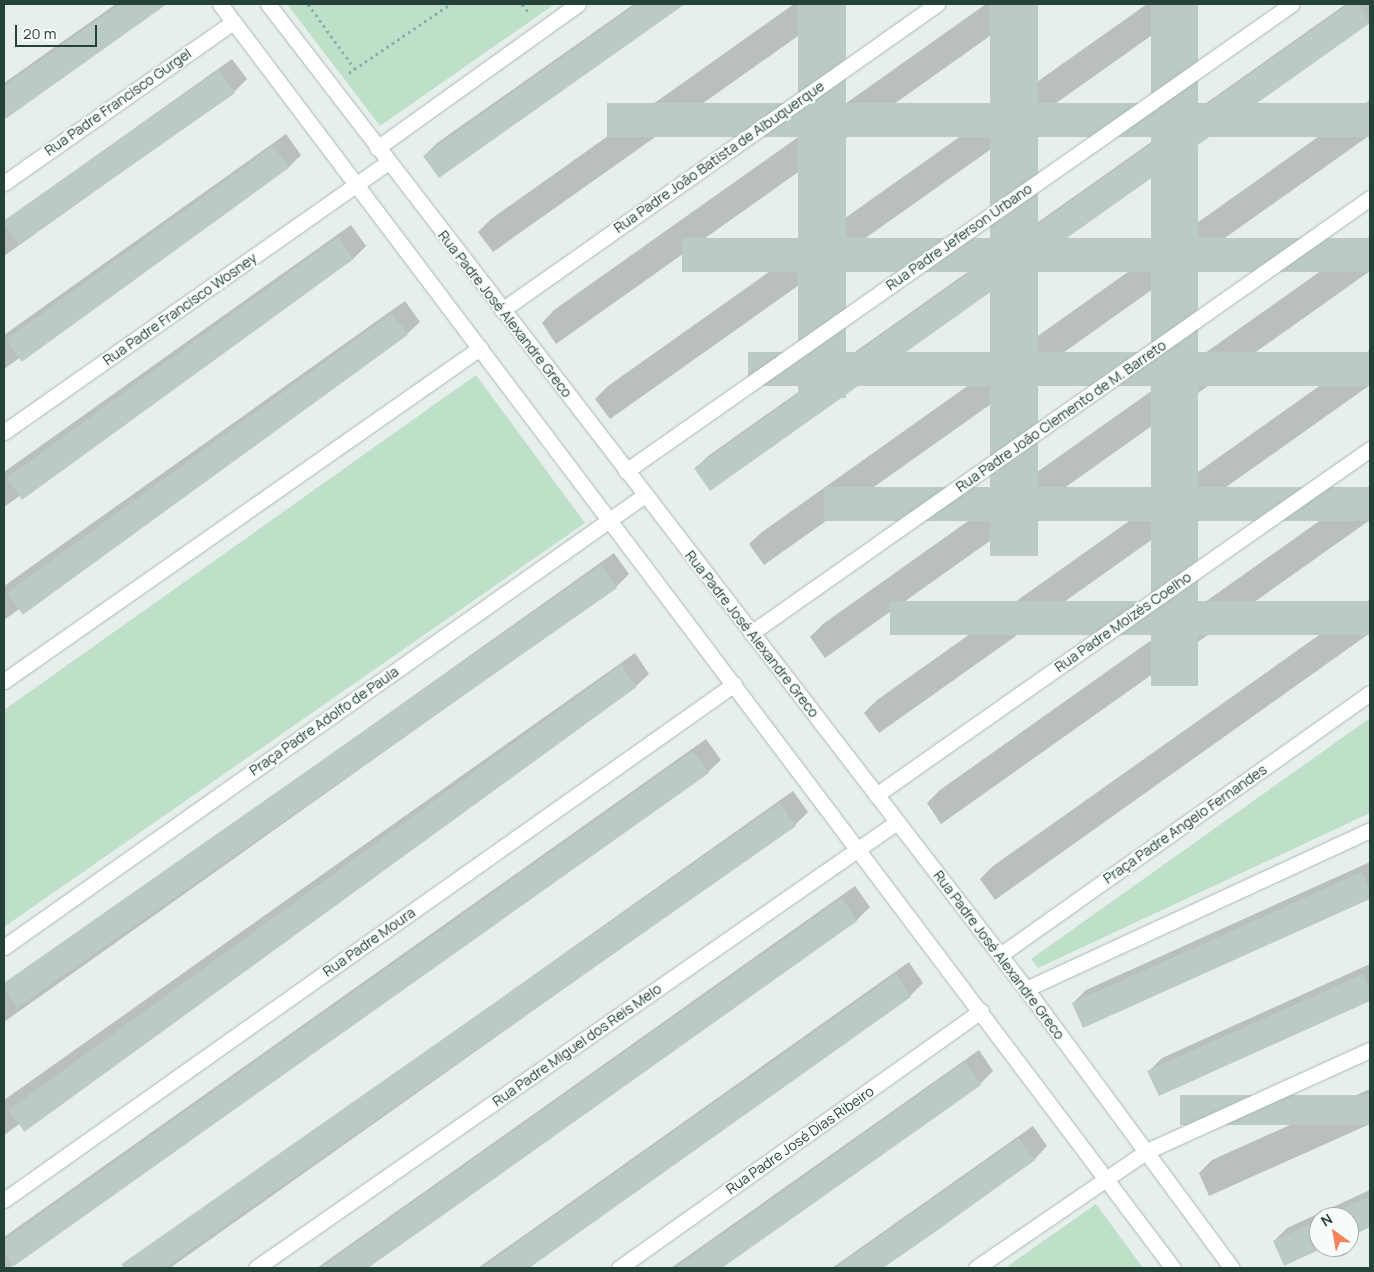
<!DOCTYPE html>
<meta charset="utf-8">
<style>
body{margin:0}
#map{position:relative;width:1374px;height:1272px;overflow:hidden;background:#e6efeb;font-family:Manrope,sans-serif}
div>[style]{position:absolute}
.green>*{inset:0;background:#bfe0c8}
.shadow>*{inset:0;background:#0003}
.building>*{inset:0;background:#bbcac4;transform-origin:0 0}
.path>*{height:3px;margin-top:-1.5px;transform-origin:0;background:repeating-linear-gradient(90deg,#86b3a5 0 2.5px,transparent 0 6.5px)}
.roads{filter:drop-shadow(0 0 1px #a8b8b2) drop-shadow(0 0 1px #a8b8b2)}
.street>*{height:15px;margin:-7.5px;padding:0 7.5px;transform-origin:7.5px;border-radius:7.5px;background:#fff}
.secondary>*{height:15px;margin:-7.5px;padding:0 7.5px;transform-origin:7.5px;border-radius:7.5px;background:#fff}
span{translate:-50% -50%;white-space:nowrap;text-align:center;line-height:1.15;-webkit-text-stroke:4px #f7fbf9;paint-order:stroke}
.street-label{font-size:14px;color:#24423a}
.frame{position:absolute;inset:0;border:5px solid #24423a;pointer-events:none}
.north{position:absolute;left:1309px;top:1207px;width:50px;height:50px;box-sizing:border-box;background:#f7fbf9;border:1px solid #a3b1ad;border-radius:50%;rotate:328deg;font-size:14px;font-weight:700;line-height:20px;text-align:center;color:#24423a}
.north::after{content:'';display:block;margin:auto;width:18px;height:22px;background:#f4845f;clip-path:polygon(50% 0,100% 100%,50% 72%,0 100%)}
.scale{position:absolute;left:15px;top:25px;width:82px;height:22px;box-sizing:border-box;border:2px solid #24423a;border-top:0;padding-left:6px;font-size:15px;line-height:18px;white-space:nowrap;color:#24423a;-webkit-text-stroke:4px #f7fbf9;paint-order:stroke}
</style>
<div id="map">
<div class="green">
<div style="clip-path:polygon(287px 4px,555px 4px,380px 126px)"></div>
<div style="clip-path:polygon(476px 375px,585px 523px,4px 927px,4px 710px)"></div>
<div style="clip-path:polygon(1370px 718px,1370px 813px,1038px 968px,1031px 959px)"></div>
<div style="clip-path:polygon(1096px 1204px,1143px 1268px,1005px 1268px)"></div>
</div>
<div class="shadow">
<div style="clip-path:polygon(116px 4px,165px 4px,4px 118px,4px 83px)"></div>
<div style="clip-path:polygon(634px 4px,683px 4px,439px 177px,424px 156px,437px 143px)"></div>
<div style="clip-path:polygon(794px 4px,843px 4px,493px 252px,478px 232px,491px 219px)"></div>
<div style="clip-path:polygon(986px 4px,1035px 4px,556px 344px,542px 323px,554px 310px)"></div>
<div style="clip-path:polygon(1147px 4px,1196px 4px,610px 419px,595px 399px,608px 386px)"></div>
<div style="clip-path:polygon(1346px 4px,1370px 4px,1370px 21px,710px 489px,695px 469px,708px 456px)"></div>
<div style="clip-path:polygon(232px 59px,247px 79px,234px 92px,4px 256px,4px 221px)"></div>
<div style="clip-path:polygon(1370px 100px,1370px 135px,764px 565px,749px 544px,762px 532px)"></div>
<div style="clip-path:polygon(286px 134px,301px 155px,288px 168px,4px 369px,4px 335px)"></div>
<div style="clip-path:polygon(351px 225px,366px 246px,353px 259px,4px 507px,4px 472px)"></div>
<div style="clip-path:polygon(1370px 236px,1370px 271px,825px 658px,810px 637px,823px 624px)"></div>
<div style="clip-path:polygon(405px 301px,420px 322px,407px 334px,4px 620px,4px 586px)"></div>
<div style="clip-path:polygon(1370px 350px,1370px 385px,879px 733px,864px 713px,877px 700px)"></div>
<div style="clip-path:polygon(1370px 485px,1370px 520px,941px 824px,927px 803px,940px 790px)"></div>
<div style="clip-path:polygon(614px 553px,629px 574px,616px 587px,4px 1022px,4px 987px)"></div>
<div style="clip-path:polygon(1370px 599px,1370px 633px,995px 900px,980px 879px,993px 866px)"></div>
<div style="clip-path:polygon(635px 653px,649px 674px,636px 686px,4px 1135px,4px 1100px)"></div>
<div style="clip-path:polygon(706px 739px,721px 760px,708px 772px,9px 1268px,4px 1268px,4px 1237px)"></div>
<div style="clip-path:polygon(793px 791px,808px 812px,795px 825px,170px 1268px,121px 1268px)"></div>
<div style="clip-path:polygon(1370px 862px,1370px 897px,1084px 1027px,1073px 1003px,1086px 990px)"></div>
<div style="clip-path:polygon(855px 886px,870px 907px,857px 920px,366px 1268px,317px 1268px)"></div>
<div style="clip-path:polygon(909px 962px,923px 983px,910px 996px,526px 1268px,478px 1268px)"></div>
<div style="clip-path:polygon(1370px 964px,1370px 999px,1159px 1095px,1149px 1071px,1162px 1058px)"></div>
<div style="clip-path:polygon(979px 1050px,993px 1071px,980px 1084px,720px 1268px,671px 1268px)"></div>
<div style="clip-path:polygon(1370px 1089px,1370px 1124px,1209px 1196px,1199px 1173px,1212px 1160px)"></div>
<div style="clip-path:polygon(1033px 1126px,1047px 1146px,1035px 1159px,881px 1268px,832px 1268px)"></div>
<div style="clip-path:polygon(1370px 1190px,1370px 1226px,1349px 1235px,1349px 1217px,1319px 1217px,1319px 1247px,1322px 1247px,1285px 1264px,1274px 1241px,1287px 1228px)"></div>
</div>
<div class="building">
<div style="clip-path:polygon(120px 4px,167px 4px,4px 120px,4px 86px)"></div>
<div style="clip-path:polygon(637px 4px,685px 4px,439px 178px,423px 156px)"></div>
<div style="left:798px;top:4px;width:48px;height:394px"></div>
<div style="left:990px;top:4px;width:48px;height:552px"></div>
<div style="left:1151px;top:4px;width:47px;height:682px"></div>
<div style="clip-path:polygon(1349px 4px,1358px 4px,1370px 23px,710px 491px,694px 468px)"></div>
<div style="left:219px;top:70px;width:28px;height:264px;rotate:55deg"></div>
<div style="left:1370px;top:103px;width:34px;height:763px;rotate:90deg"></div>
<div style="left:273px;top:146px;width:27px;height:330px;rotate:54deg"></div>
<div style="left:338px;top:237px;width:27px;height:410px;rotate:54deg"></div>
<div style="left:1370px;top:238px;width:34px;height:688px;rotate:90deg"></div>
<div style="left:392px;top:313px;width:27px;height:476px;rotate:54deg"></div>
<div style="left:1370px;top:352px;width:34px;height:622px;rotate:90deg"></div>
<div style="left:1370px;top:487px;width:34px;height:546px;rotate:90deg"></div>
<div style="left:601px;top:565px;width:28px;height:732px;rotate:55deg"></div>
<div style="left:1370px;top:601px;width:34px;height:480px;rotate:90deg"></div>
<div style="left:621px;top:665px;width:27px;height:757px;rotate:54deg"></div>
<div style="clip-path:polygon(693px 751px,709px 773px,14px 1266px,4px 1252px,4px 1240px)"></div>
<div style="left:780px;top:803px;width:28px;height:804px;rotate:55deg"></div>
<div style="clip-path:polygon(1362px 872px,1370px 890px,1370px 899px,1083px 1028px,1072px 1003px)"></div>
<div style="clip-path:polygon(842px 898px,857px 921px,456px 1206px,368px 1268px,320px 1268px)"></div>
<div style="clip-path:polygon(896px 974px,911px 997px,577px 1234px,529px 1268px,481px 1268px)"></div>
<div style="clip-path:polygon(1363px 974px,1370px 990px,1370px 1001px,1159px 1096px,1147px 1071px)"></div>
<div style="clip-path:polygon(965px 1062px,981px 1085px,926px 1124px,722px 1268px,675px 1268px)"></div>
<div style="left:1370px;top:1095px;width:30px;height:190px;rotate:90deg"></div>
<div style="clip-path:polygon(1019px 1138px,1035px 1160px,935px 1232px,883px 1268px,835px 1268px)"></div>
<div style="clip-path:polygon(1370px 1196px,1370px 1227px,1349px 1237px,1349px 1217px,1325px 1217px)"></div>
<div style="clip-path:polygon(1319px 1220px,1319px 1247px,1325px 1247px,1284px 1266px,1273px 1241px)"></div>
</div>
<div class="path">
<div style="left:308px;top:4px;width:80px;rotate:54.1deg"></div>
<div style="left:522px;top:4px;width:11px;rotate:52deg"></div>
<div style="left:349px;top:73px;width:122px;rotate:-34.3deg"></div>
</div>
<div class="roads">
<div class="street">
<div style="left:377px;top:148px;width:247px;rotate:-35.6deg"></div>
<div style="left:4px;top:183px;width:280px;rotate:-35.1deg"></div>
<div style="left:502px;top:310px;width:532px;rotate:-35.12deg"></div>
<div style="left:4px;top:432px;width:469px;rotate:-35.1deg"></div>
<div style="left:626px;top:471px;width:813px;rotate:-35.04deg"></div>
<div style="left:751px;top:633px;width:757px;rotate:-35.1deg"></div>
<div style="left:4px;top:681px;width:581px;rotate:-34.98deg"></div>
<div style="left:876px;top:795px;width:603px;rotate:-35.01deg"></div>
<div style="left:4px;top:947px;width:784px;rotate:-35.19deg"></div>
<div style="left:1000px;top:955px;width:453px;rotate:-35.3deg"></div>
<div style="left:1026px;top:989px;width:379px;rotate:-24.8deg"></div>
<div style="left:4px;top:1200px;width:894px;rotate:-35.25deg"></div>
<div style="left:256px;top:1268px;width:781px;rotate:-34.83deg"></div>
<div style="left:619px;top:1268px;width:444px;rotate:-35.4deg"></div>
<div style="left:976px;top:1268px;width:207px;rotate:-34.4deg"></div>
<div style="left:1147px;top:1151px;width:245px;rotate:-24.4deg"></div>
</div>
<div class="secondary">
<div style="left:220px;top:4px;width:1583px;rotate:52.99deg"></div>
<div style="left:268px;top:4px;width:1243px;rotate:52.42deg"></div>
<div style="left:1026px;top:989px;width:347px;rotate:53.6deg"></div>
</div>
</div>
<div class="street-label">
<span style="left:118px;top:102px;rotate:-35deg">Rua Padre Francisco Gurgel</span>
<span style="left:719px;top:157px;rotate:-35deg">Rua Padre João Batista de Albuquerque</span>
<span style="left:959px;top:237px;rotate:-35deg">Rua Padre Jeferson Urbano</span>
<span style="left:180px;top:309px;rotate:-35deg">Rua Padre Francisco Wosney</span>
<span style="left:505px;top:314px;rotate:52deg">Rua Padre José Alexandre Greco</span>
<span style="left:1061px;top:416px;rotate:-35deg">Rua Padre João Clemento de M. Barreto</span>
<span style="left:1123px;top:622px;rotate:-35deg">Rua Padre Moizés Coelho</span>
<span style="left:752px;top:634px;rotate:52deg">Rua Padre José Alexandre Greco</span>
<span style="left:324px;top:721px;rotate:-35deg">Praça Padre Adolfo de Paula</span>
<span style="left:1185px;top:824px;rotate:-35deg">Praça Padre Angelo Fernandes</span>
<span style="left:369px;top:942px;rotate:-35deg">Rua Padre Moura</span>
<span style="left:999px;top:955px;rotate:53deg">Rua Padre José Alexandre Greco</span>
<span style="left:577px;top:1045px;rotate:-35deg">Rua Padre Miguel dos Reis Melo</span>
<span style="left:800px;top:1140px;rotate:-35deg">Rua Padre José Dias Ribeiro</span>
</div>
<div class="frame"></div>
<div class="north">N</div>
<div class="scale">20 m</div>
</div>
